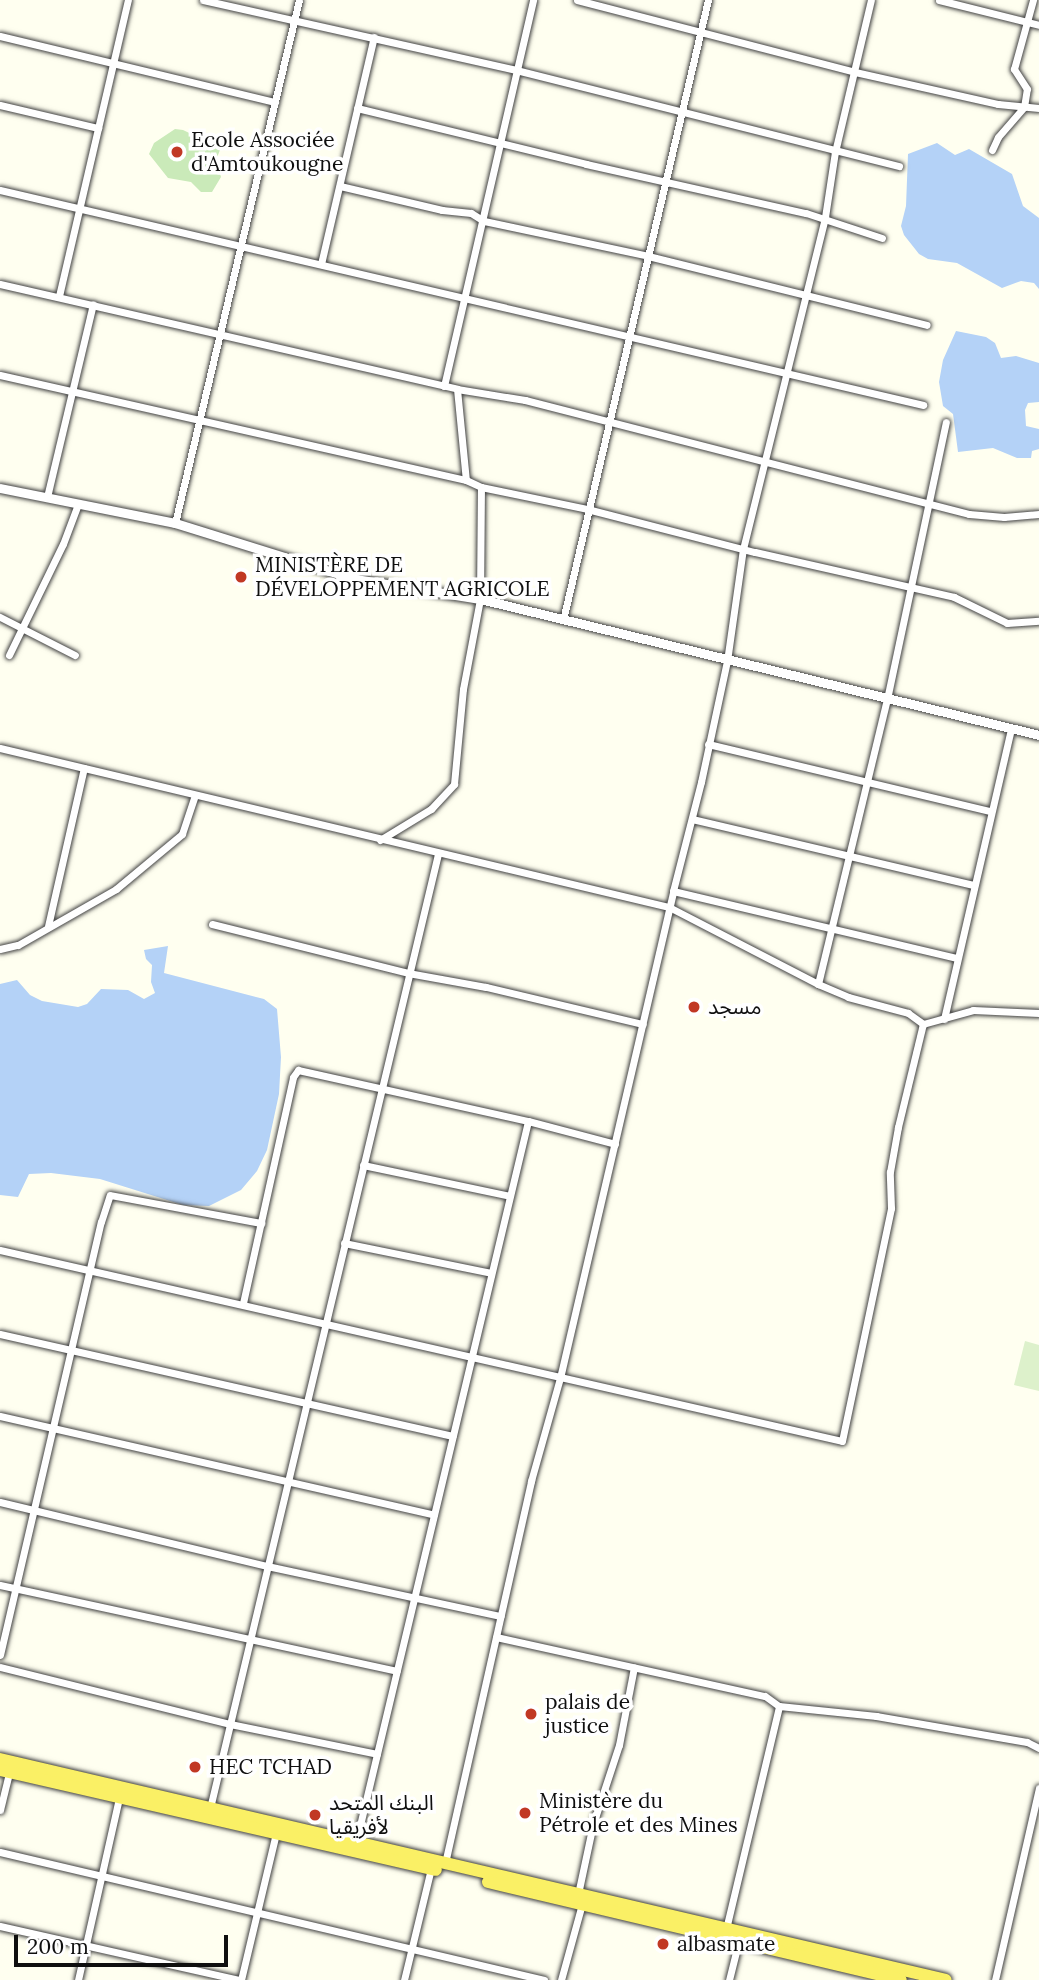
<!DOCTYPE html>
<meta charset="utf-8">
<style>
body{margin:0}
#map{position:relative;width:1039px;height:1980px;overflow:hidden;background:#fffff0;font-family:Lora,"Noto Sans Arabic",serif}
div>[style]{position:absolute}
.green>*{inset:0;background:#caeab9}
.pitch>*{inset:0;background:#ddf1cb}
.water>*{inset:0;background:#b4d2f7}
.roads{filter:drop-shadow(0 0 2px #424242) drop-shadow(0 0 2px #424242)}
.minor>*{height:7px;margin:-3.5px;padding:0 3.5px;transform-origin:3.5px;border-radius:3.5px;background:#fff}
.tertiary>*{height:9px;margin:-4.5px;padding:0 4.5px;transform-origin:4.5px;border-radius:4.5px;background:#fff}
.primary>*{height:12px;margin:-6px;padding:0 6px;transform-origin:6px;border-radius:6px;background:#faf065}
.dots>*{width:19px;height:19px;translate:-50% -50%;box-sizing:border-box;border:4px solid #fff;border-radius:50%}
span{translate:-50% -50%;white-space:nowrap;text-align:center;line-height:1.15;-webkit-text-stroke:7px #fff;paint-order:stroke}
.poi-label{font-size:21px;color:#0f0f0f}
.left{translate:0 -50%;text-align:left}
.scale{position:absolute;left:14px;top:1935px;width:214px;height:32px;box-sizing:border-box;border:4px solid #0f0f0f;border-top:0;padding-left:9px;font-size:21px;line-height:24px;white-space:nowrap;color:#0f0f0f;-webkit-text-stroke:5px #fff;paint-order:stroke}
</style>
<div id="map">
<div class="green">
<div style="clip-path:polygon(175px 129px,183px 130px,206px 141px,219px 136px,224px 140px,216px 160px,221px 177px,212px 192px,201px 192px,191px 182px,168px 178px,149px 154px,154px 143px)"></div>
</div>
<div class="pitch">
<div style="clip-path:polygon(1025px 1341px,1039px 1345px,1039px 1391px,1014px 1385px)"></div>
</div>
<div class="water">
<div style="clip-path:polygon(937px 143px,955px 155px,969px 149px,1012px 174px,1023px 206px,1039px 218px,1039px 289px,1034px 283px,1021px 281px,1002px 288px,957px 263px,928px 259px,919px 254px,904px 235px,901px 226px,906px 206px,908px 154px)"></div>
<div style="clip-path:polygon(956px 331px,986px 337px,995px 343px,1001px 358px,1016px 356px,1039px 363px,1039px 402px,1028px 403px,1025px 410px,1026px 426px,1039px 429px,1039px 449px,1032px 451px,1031px 458px,1017px 458px,993px 448px,958px 452px,953px 414px,943px 406px,939px 382px,943px 360px)"></div>
<div style="clip-path:polygon(168px 946px,164px 973px,264px 999px,277px 1009px,281px 1057px,279px 1094px,267px 1150px,257px 1171px,241px 1190px,209px 1206px,183px 1205px,100px 1179px,51px 1173px,29px 1174px,18px 1197px,0 1195px,0 984px,17px 980px,30px 995px,42px 1001px,78px 1007px,87px 1004px,101px 989px,128px 990px,144px 999px,155px 993px,151px 982px,152px 965px,146px 959px,144px 950px)"></div>
</div>
<div class="roads">
<div class="minor">
<div style="left:203px;top:0;width:321px;rotate:12.6deg"></div>
<div style="left:516px;top:70px;width:395px;rotate:14.1deg"></div>
<div style="left:577px;top:0;width:287px;rotate:14.5deg"></div>
<div style="left:855px;top:72px;width:147px;rotate:12.6deg"></div>
<div style="left:998px;top:104px;width:41px;rotate:5.6deg"></div>
<div style="left:939px;top:0;width:103px;rotate:14deg"></div>
<div style="left:0;top:36px;width:283px;rotate:13.5deg"></div>
<div style="left:0;top:105px;width:101px;rotate:13.2deg"></div>
<div style="left:357px;top:108px;width:236px;rotate:13.7deg"></div>
<div style="left:586px;top:164px;width:225px;rotate:12.6deg"></div>
<div style="left:806px;top:213px;width:80px;rotate:18.2deg"></div>
<div style="left:992px;top:150px;width:14px;rotate:-65deg"></div>
<div style="left:998px;top:137px;width:40px;rotate:-49deg"></div>
<div style="left:1024px;top:107px;width:18px;rotate:-81deg"></div>
<div style="left:1027px;top:89px;width:24px;rotate:-123deg"></div>
<div style="left:1014px;top:69px;width:72px;rotate:-74.6deg"></div>
<div style="left:340px;top:186px;width:105px;rotate:13.2deg"></div>
<div style="left:442px;top:210px;width:29px;rotate:6deg"></div>
<div style="left:471px;top:213px;width:15px;rotate:32deg"></div>
<div style="left:484px;top:221px;width:168px;rotate:12deg"></div>
<div style="left:648px;top:256px;width:287px;rotate:13.9deg"></div>
<div style="left:0;top:190px;width:948px;rotate:13.11deg"></div>
<div style="left:321px;top:264px;width:233px;rotate:-76.9deg"></div>
<div style="left:0;top:284px;width:469px;rotate:12.9deg"></div>
<div style="left:457px;top:389px;width:69px;rotate:9.2deg"></div>
<div style="left:525px;top:400px;width:458px;rotate:14.4deg"></div>
<div style="left:969px;top:514px;width:35px;rotate:5deg"></div>
<div style="left:1004px;top:517px;width:35px;rotate:-5deg"></div>
<div style="left:59px;top:296px;width:304px;rotate:-76.9deg"></div>
<div style="left:0;top:375px;width:478px;rotate:12.7deg"></div>
<div style="left:466px;top:480px;width:17px;rotate:25deg"></div>
<div style="left:481px;top:487px;width:108px;rotate:11.7deg"></div>
<div style="left:587px;top:509px;width:173px;rotate:14.4deg"></div>
<div style="left:755px;top:552px;width:204px;rotate:12.7deg"></div>
<div style="left:954px;top:597px;width:59px;rotate:26.1deg"></div>
<div style="left:1007px;top:623px;width:32px;rotate:-4deg"></div>
<div style="left:444px;top:386px;width:396px;rotate:-77deg"></div>
<div style="left:457px;top:389px;width:91px;rotate:84.4deg"></div>
<div style="left:47px;top:497px;width:198px;rotate:-76.6deg"></div>
<div style="left:175px;top:523px;width:537px;rotate:-76.66deg"></div>
<div style="left:0;top:617px;width:84px;rotate:26.9deg"></div>
<div style="left:563px;top:620px;width:637px;rotate:-76.84deg"></div>
<div style="left:9px;top:655px;width:123px;rotate:-64.1deg"></div>
<div style="left:63px;top:544px;width:43px;rotate:-69.4deg"></div>
<div style="left:708px;top:744px;width:290px;rotate:13.4deg"></div>
<div style="left:0;top:748px;width:688px;rotate:13.37deg"></div>
<div style="left:669px;top:907px;width:168px;rotate:27.3deg"></div>
<div style="left:818px;top:984px;width:33px;rotate:23deg"></div>
<div style="left:848px;top:997px;width:62px;rotate:14.9deg"></div>
<div style="left:908px;top:1013px;width:19px;rotate:36deg"></div>
<div style="left:923px;top:1024px;width:52px;rotate:-15.6deg"></div>
<div style="left:973px;top:1010px;width:66px;rotate:2.6deg"></div>
<div style="left:692px;top:819px;width:289px;rotate:13.2deg"></div>
<div style="left:380px;top:840px;width:60px;rotate:-31.3deg"></div>
<div style="left:431px;top:809px;width:34px;rotate:-47deg"></div>
<div style="left:454px;top:784px;width:95px;rotate:-84.6deg"></div>
<div style="left:463px;top:689px;width:92px;rotate:-79.3deg"></div>
<div style="left:480px;top:599px;width:112px;rotate:-89.5deg"></div>
<div style="left:673px;top:891px;width:292px;rotate:13.3deg"></div>
<div style="left:212px;top:924px;width:202px;rotate:14deg"></div>
<div style="left:408px;top:973px;width:79px;rotate:10.2deg"></div>
<div style="left:486px;top:987px;width:161px;rotate:13.3deg"></div>
<div style="left:48px;top:926px;width:162px;rotate:-77.2deg"></div>
<div style="left:0;top:949px;width:18px;rotate:-13deg"></div>
<div style="left:18px;top:945px;width:113px;rotate:-29.7deg"></div>
<div style="left:116px;top:889px;width:86px;rotate:-39.8deg"></div>
<div style="left:182px;top:834px;width:41px;rotate:-71.6deg"></div>
<div style="left:818px;top:984px;width:293px;rotate:-76.4deg"></div>
<div style="left:887px;top:699px;width:283px;rotate:-78deg"></div>
<div style="left:944px;top:1019px;width:299px;rotate:-77deg"></div>
<div style="left:363px;top:1165px;width:150px;rotate:11.9deg"></div>
<div style="left:344px;top:1243px;width:150px;rotate:11.5deg"></div>
<div style="left:0;top:1250px;width:863px;rotate:12.78deg"></div>
<div style="left:842px;top:1441px;width:238px;rotate:-78.1deg"></div>
<div style="left:891px;top:1208px;width:36px;rotate:-92deg"></div>
<div style="left:890px;top:1172px;width:46px;rotate:-79.9deg"></div>
<div style="left:898px;top:1127px;width:106px;rotate:-76.4deg"></div>
<div style="left:243px;top:1303px;width:231px;rotate:-77.5deg"></div>
<div style="left:293px;top:1077px;width:9px;rotate:-54deg"></div>
<div style="left:298px;top:1070px;width:236px;rotate:12.5deg"></div>
<div style="left:528px;top:1121px;width:90px;rotate:14.8deg"></div>
<div style="left:0;top:1334px;width:464px;rotate:12.7deg"></div>
<div style="left:0;top:1416px;width:445px;rotate:12.8deg"></div>
<div style="left:0;top:1502px;width:275px;rotate:13.5deg"></div>
<div style="left:267px;top:1566px;width:239px;rotate:12.1deg"></div>
<div style="left:0;top:1585px;width:406px;rotate:12.2deg"></div>
<div style="left:496px;top:1637px;width:275px;rotate:12.4deg"></div>
<div style="left:765px;top:1696px;width:17px;rotate:36deg"></div>
<div style="left:779px;top:1706px;width:98px;rotate:5.9deg"></div>
<div style="left:876px;top:1716px;width:153px;rotate:9.8deg"></div>
<div style="left:1027px;top:1742px;width:13px;rotate:27deg"></div>
<div style="left:0;top:1655px;width:445px;rotate:-76.9deg"></div>
<div style="left:101px;top:1222px;width:28px;rotate:-72deg"></div>
<div style="left:110px;top:1195px;width:154px;rotate:10.5deg"></div>
<div style="left:0;top:1667px;width:237px;rotate:13.9deg"></div>
<div style="left:230px;top:1724px;width:150px;rotate:11.5deg"></div>
<div style="left:210px;top:1808px;width:981px;rotate:-76.56deg"></div>
<div style="left:0;top:1810px;width:42px;rotate:-76.3deg"></div>
<div style="left:356px;top:1842px;width:741px;rotate:-76.58deg"></div>
<div style="left:0;top:1852px;width:559px;rotate:13.24deg"></div>
<div style="left:445px;top:1863px;width:392px;rotate:-77.3deg"></div>
<div style="left:531px;top:1481px;width:107px;rotate:-74.3deg"></div>
<div style="left:560px;top:1378px;width:500px;rotate:-76.9deg"></div>
<div style="left:673px;top:891px;width:113px;rotate:-75.6deg"></div>
<div style="left:701px;top:782px;width:124px;rotate:-77.9deg"></div>
<div style="left:727px;top:661px;width:113px;rotate:-81.9deg"></div>
<div style="left:743px;top:549px;width:342px;rotate:-76.1deg"></div>
<div style="left:825px;top:217px;width:66px;rotate:-81.3deg"></div>
<div style="left:835px;top:152px;width:156px;rotate:-76.7deg"></div>
<div style="left:578px;top:1894px;width:72px;rotate:-77.9deg"></div>
<div style="left:593px;top:1824px;width:83px;rotate:-71.8deg"></div>
<div style="left:619px;top:1745px;width:79px;rotate:-79.1deg"></div>
<div style="left:0;top:1926px;width:246px;rotate:12.7deg"></div>
<div style="left:726px;top:1929px;width:229px;rotate:-76.6deg"></div>
<div style="left:78px;top:1980px;width:187px;rotate:-77.3deg"></div>
<div style="left:241px;top:1980px;width:151px;rotate:-76.6deg"></div>
<div style="left:404px;top:1980px;width:115px;rotate:-76.4deg"></div>
<div style="left:561px;top:1980px;width:79px;rotate:-74.6deg"></div>
<div style="left:729px;top:1980px;width:41px;rotate:-76deg"></div>
<div style="left:995px;top:1980px;width:197px;rotate:-77.1deg"></div>
</div>
<div class="tertiary">
<div style="left:0;top:488px;width:178px;rotate:11.3deg"></div>
<div style="left:175px;top:523px;width:189px;rotate:17.3deg"></div>
<div style="left:355px;top:579px;width:127px;rotate:9.1deg"></div>
<div style="left:480px;top:599px;width:575px;rotate:13.67deg"></div>
</div>
<div class="primary">
<div style="left:0;top:1759px;width:971px;rotate:13.15deg"></div>
<div style="left:0;top:1770px;width:447px;rotate:12.9deg"></div>
<div style="left:488px;top:1882px;width:424px;rotate:13.3deg"></div>
</div>
</div>
<div class="dots">
<div style="left:177px;top:152px;background:#c13824"></div>
<div style="left:241px;top:577px;background:#c13824"></div>
<div style="left:694px;top:1007px;background:#c13824"></div>
<div style="left:531px;top:1714px;background:#c13824"></div>
<div style="left:195px;top:1767px;background:#c13824"></div>
<div style="left:525px;top:1813px;background:#c13824"></div>
<div style="left:315px;top:1815px;background:#c13824"></div>
<div style="left:663px;top:1944px;background:#c13824"></div>
</div>
<div class="poi-label">
<span class="left" style="left:191px;top:152px">Ecole Associée<br>d'Amtoukougne</span>
<span class="left" style="left:255px;top:577px">MINISTÈRE DE<br>DÉVELOPPEMENT AGRICOLE</span>
<span class="left" style="left:708px;top:1007px">مسجد</span>
<span class="left" style="left:545px;top:1714px">palais de<br>justice</span>
<span class="left" style="left:209px;top:1767px">HEC TCHAD</span>
<span class="left" style="left:539px;top:1813px">Ministère du<br>Pétrole et des Mines</span>
<span class="left" style="left:329px;top:1815px">البنك المتحد<br>لأفريقيا</span>
<span class="left" style="left:677px;top:1944px">albasmate</span>
</div>
<div class="scale">200 m</div>
</div>
